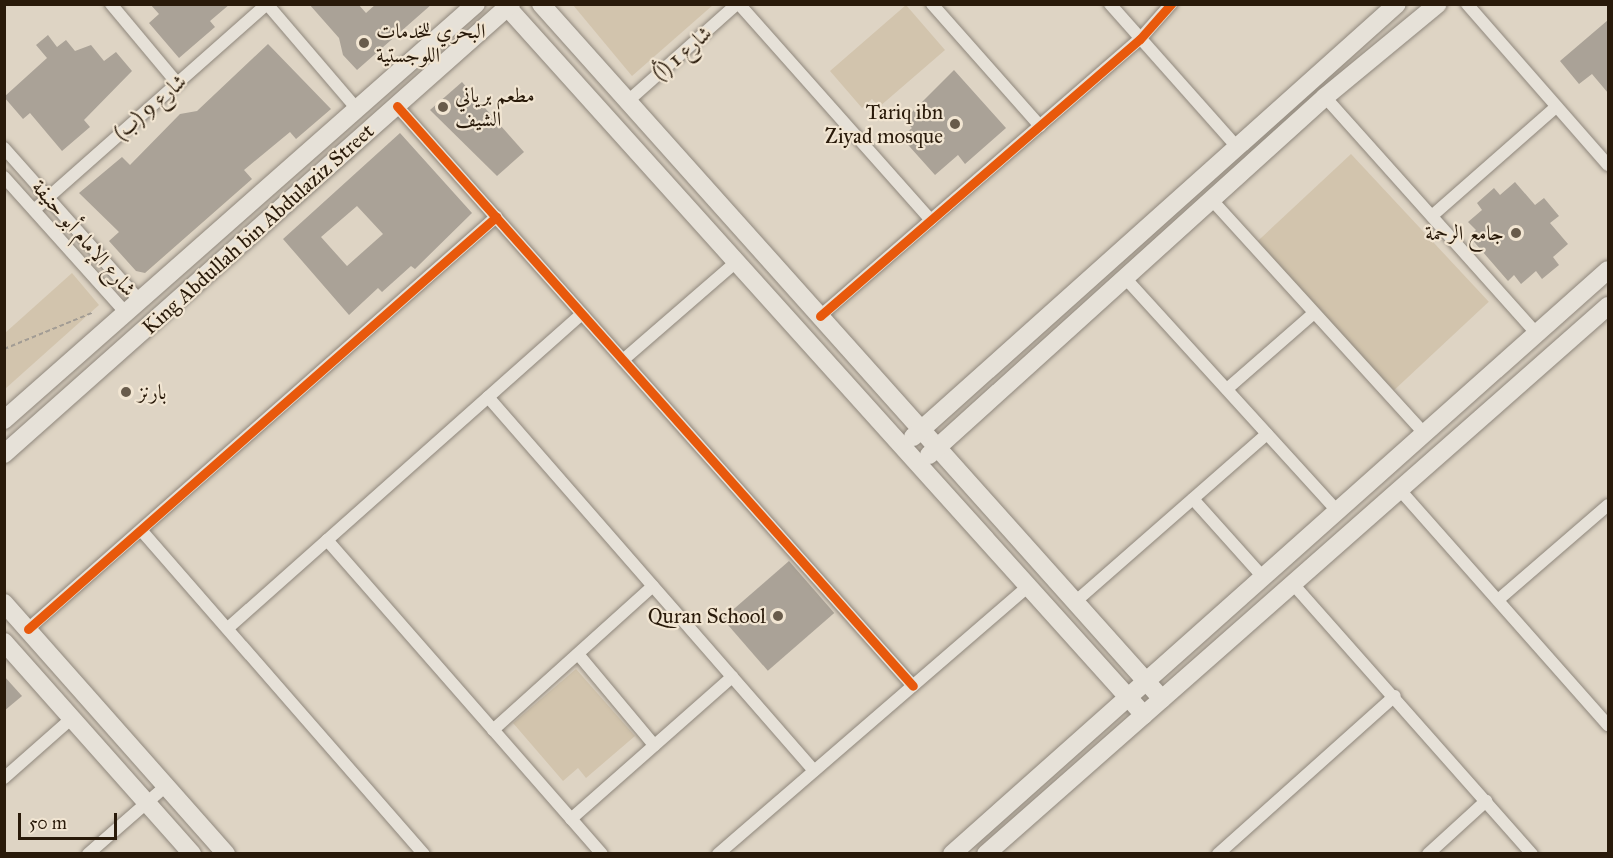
<!DOCTYPE html>
<meta charset="utf-8">
<style>
body{margin:0}
#map{position:relative;width:1613px;height:858px;overflow:hidden;background:#ded4c4;font-family:"IM FELL Great Primer",Amiri,serif}
div>[style]{position:absolute}
.green>*{inset:0;background:#d2c4ad;transform-origin:0 0}
.building>*{inset:0;background:#aaa297;transform-origin:0 0}
.path>*{height:2px;margin-top:-1px;transform-origin:0;background:repeating-linear-gradient(90deg,#a29c94 0 4.5px,transparent 0 7.5px)}
.roads{filter:drop-shadow(0 0 2px #8f877c) drop-shadow(0 0 2px #8f877c)}
.minor>*{height:12px;margin:-6px;padding:0 6px;transform-origin:6px;border-radius:6px;background:#e6e1d8}
.secondary>*{height:18px;margin:-9px;padding:0 9px;transform-origin:9px;border-radius:9px;background:#e6e1d8}
.cycleway>*{height:9px;margin:-4.5px;padding:0 4.5px;transform-origin:4.5px;border-radius:4.5px;background:#e8590c}
.dots>*{width:16px;height:16px;translate:-50% -50%;box-sizing:border-box;border:3px solid #f1e5d2;border-radius:50%}
span{translate:-50% -50%;white-space:nowrap;text-align:center;line-height:1.15;-webkit-text-stroke:4.5px #f1e5d2;paint-order:stroke}
.poi-label{font-size:21px;color:#291a0a}
.left{translate:0 -50%;text-align:left}
.right{translate:-100% -50%;text-align:right}
.street-label{font-size:21px;color:#291a0a}
.frame{position:absolute;inset:0;border:6px solid #291a0a;pointer-events:none}
.scale{position:absolute;left:18px;top:813px;width:99px;height:27px;box-sizing:border-box;border:3px solid #291a0a;border-top:0;padding-left:8px;font-size:18px;line-height:21px;white-space:nowrap;color:#291a0a;-webkit-text-stroke:4px #f1e5d2;paint-order:stroke}
</style>
<div id="map">
<div class="green">
<div style="clip-path:polygon(573px 5px,713px 5px,632px 76px)"></div>
<div style="clip-path:polygon(906px 5px,945px 50px,879px 107px,872px 99px,862px 108px,830px 71px)"></div>
<div style="left:1351px;top:154px;width:202px;height:130px;rotate:47deg"></div>
<div style="clip-path:polygon(72px 273px,99px 305px,5px 389px,5px 333px)"></div>
<div style="clip-path:polygon(576px 669px,635px 736px,586px 778px,578px 768px,563px 781px,513px 723px)"></div>
</div>
<div class="building">
<div style="clip-path:polygon(150px 4px,230px 4px,210px 21px,215px 27px,179px 58px,149px 23px,159px 14px)"></div>
<div style="clip-path:polygon(309px 4px,358px 4px,366px 13px,376px 4px,432px 4px,357px 70px,343px 55px,339px 38px)"></div>
<div style="clip-path:polygon(1608px 20px,1608px 93px,1592px 74px,1579px 84px,1560px 61px)"></div>
<div style="clip-path:polygon(48px 35px,57px 47px,66px 40px,75px 51px,91px 45px,104px 61px,116px 52px,132px 71px,84px 120px,90px 127px,62px 151px,30px 113px,23px 119px,4px 97px,47px 58px,36px 45px)"></div>
<div style="clip-path:polygon(268px 44px,331px 109px,296px 139px,290px 132px,244px 170px,252px 179px,145px 273px,136px 271px,109px 241px,119px 232px,79px 193px,122px 157px,130px 165px,180px 114px,197px 111px)"></div>
<div style="clip-path:polygon(954px 70px,1006px 128px,965px 164px,958px 155px,935px 175px,901px 137px,912px 128px,904px 120px)"></div>
<div style="clip-path:polygon(462px 82px,524px 152px,497px 176px,430px 110px)"></div>
<div style="clip-path:polygon(evenodd,400px 133px,472px 213px,415px 269px,411px 266px,382px 292px,378px 288px,349px 315px,283px 239px,400px 133px,357px 206px,383px 234px,347px 266px,321px 237px,357px 206px)"></div>
<div style="clip-path:polygon(1515px 182px,1535px 205px,1544px 198px,1559px 216px,1550px 223px,1568px 244px,1553px 257px,1559px 265px,1542px 279px,1536px 271px,1521px 284px,1514px 275px,1508px 281px,1469px 236px,1476px 230px,1468px 222px,1482px 210px,1477px 203px,1494px 188px,1500px 195px)"></div>
<div style="left:789px;top:561px;width:69px;height:88px;rotate:49deg"></div>
<div style="clip-path:polygon(4px 676px,22px 696px,4px 711px)"></div>
</div>
<div class="path">
<div style="left:4px;top:349px;width:97px;rotate:-22.3deg"></div>
</div>
<div class="roads">
<div class="minor">
<div style="left:111px;top:4px;width:103px;rotate:50.1deg"></div>
<div style="left:739px;top:4px;width:289px;rotate:48.4deg"></div>
<div style="left:932px;top:4px;width:163px;rotate:48.5deg"></div>
<div style="left:1110px;top:4px;width:191px;rotate:48.4deg"></div>
<div style="left:1467px;top:4px;width:214px;rotate:48.8deg"></div>
<div style="left:1325px;top:97px;width:318px;rotate:48.2deg"></div>
<div style="left:628px;top:101px;width:146px;rotate:-41.7deg"></div>
<div style="left:397px;top:106px;width:776px;rotate:48.34deg"></div>
<div style="left:4px;top:148px;width:205px;rotate:48.4deg"></div>
<div style="left:4px;top:177px;width:183px;rotate:48.1deg"></div>
<div style="left:1211px;top:199px;width:315px;rotate:47.7deg"></div>
<div style="left:34px;top:210px;width:311px;rotate:-41.5deg"></div>
<div style="left:267px;top:4px;width:138px;rotate:49.4deg"></div>
<div style="left:1433px;top:215px;width:164px;rotate:-41.3deg"></div>
<div style="left:1127px;top:280px;width:312px;rotate:47.7deg"></div>
<div style="left:820px;top:316px;width:423px;rotate:-40.9deg"></div>
<div style="left:1140px;top:39px;width:47px;rotate:-48.5deg"></div>
<div style="left:623px;top:360px;width:150px;rotate:-40.9deg"></div>
<div style="left:1227px;top:389px;width:114px;rotate:-41.1deg"></div>
<div style="left:488px;top:397px;width:496px;rotate:48.9deg"></div>
<div style="left:1400px;top:490px;width:314px;rotate:48.5deg"></div>
<div style="left:1193px;top:499px;width:105px;rotate:48.1deg"></div>
<div style="left:141px;top:530px;width:430px;rotate:48.9deg"></div>
<div style="left:327px;top:540px;width:417px;rotate:48.8deg"></div>
<div style="left:1293px;top:584px;width:361px;rotate:48.5deg"></div>
<div style="left:1498px;top:600px;width:145px;rotate:-40.8deg"></div>
<div style="left:1075px;top:602px;width:255px;rotate:-41.2deg"></div>
<div style="left:228px;top:628px;width:473px;rotate:-41.6deg"></div>
<div style="left:28px;top:629px;width:624px;rotate:-41.36deg"></div>
<div style="left:578px;top:654px;width:119px;rotate:50.1deg"></div>
<div style="left:493px;top:730px;width:215px;rotate:-42deg"></div>
<div style="left:4px;top:778px;width:91px;rotate:-41.4deg"></div>
<div style="left:571px;top:819px;width:215px;rotate:-41.4deg"></div>
<div style="left:88px;top:854px;width:103px;rotate:-41.1deg"></div>
<div style="left:718px;top:854px;width:410px;rotate:-40.8deg"></div>
<div style="left:1218px;top:854px;width:237px;rotate:-41.8deg"></div>
<div style="left:1428px;top:854px;width:79px;rotate:-42.4deg"></div>
</div>
<div class="secondary">
<div style="left:541px;top:4px;width:932px;rotate:48.22deg"></div>
<div style="left:508px;top:8px;width:951px;rotate:48.03deg"></div>
<div style="left:4px;top:420px;width:629px;rotate:-41.39deg"></div>
<div style="left:913px;top:437px;width:649px;rotate:-41.82deg"></div>
<div style="left:4px;top:454px;width:678px;rotate:-41.59deg"></div>
<div style="left:929px;top:455px;width:534px;rotate:-42.11deg"></div>
<div style="left:1325px;top:97px;width:146px;rotate:-39.5deg"></div>
<div style="left:4px;top:603px;width:335px;rotate:48.5deg"></div>
<div style="left:4px;top:642px;width:283px;rotate:48.4deg"></div>
<div style="left:952px;top:854px;width:878px;rotate:-41.68deg"></div>
<div style="left:986px;top:854px;width:829px;rotate:-41.38deg"></div>
</div>
</div>
<div class="cycleway">
<div style="left:397px;top:106px;width:776px;rotate:48.34deg"></div>
<div style="left:820px;top:316px;width:423px;rotate:-40.9deg"></div>
<div style="left:1140px;top:39px;width:47px;rotate:-48.5deg"></div>
<div style="left:28px;top:629px;width:624px;rotate:-41.36deg"></div>
</div>
<div class="dots">
<div style="left:364px;top:43px;background:#685b4b"></div>
<div style="left:443px;top:107px;background:#685b4b"></div>
<div style="left:955px;top:124px;background:#685b4b"></div>
<div style="left:1516px;top:233px;background:#685b4b"></div>
<div style="left:126px;top:392px;background:#685b4b"></div>
<div style="left:778px;top:616px;background:#685b4b"></div>
</div>
<div class="poi-label">
<span class="left" style="left:376px;top:43px">البحري للخدمات<br>اللوجستية</span>
<span class="left" style="left:455px;top:107px">مطعم برياني<br>الشيف</span>
<span class="right" style="left:943px;top:124px">Tariq ibn<br>Ziyad mosque</span>
<span class="right" style="left:1504px;top:233px">جامع الرحمة</span>
<span class="left" style="left:138px;top:392px">بارنز</span>
<span class="right" style="left:766px;top:616px">Quran School</span>
</div>
<div class="street-label">
<span style="left:682px;top:53px;rotate:-41deg">شارع 1 (أ)</span>
<span style="left:150px;top:107px;rotate:-41deg">شارع 9 (ب)</span>
<span style="left:258px;top:229px;rotate:-42deg">King Abdullah bin Abdulaziz Street</span>
<span style="left:84px;top:238px;rotate:49deg">شارع الإمام أبو حنيفة</span>
</div>
<div class="frame"></div>
<div class="scale">50 m</div>
</div>
